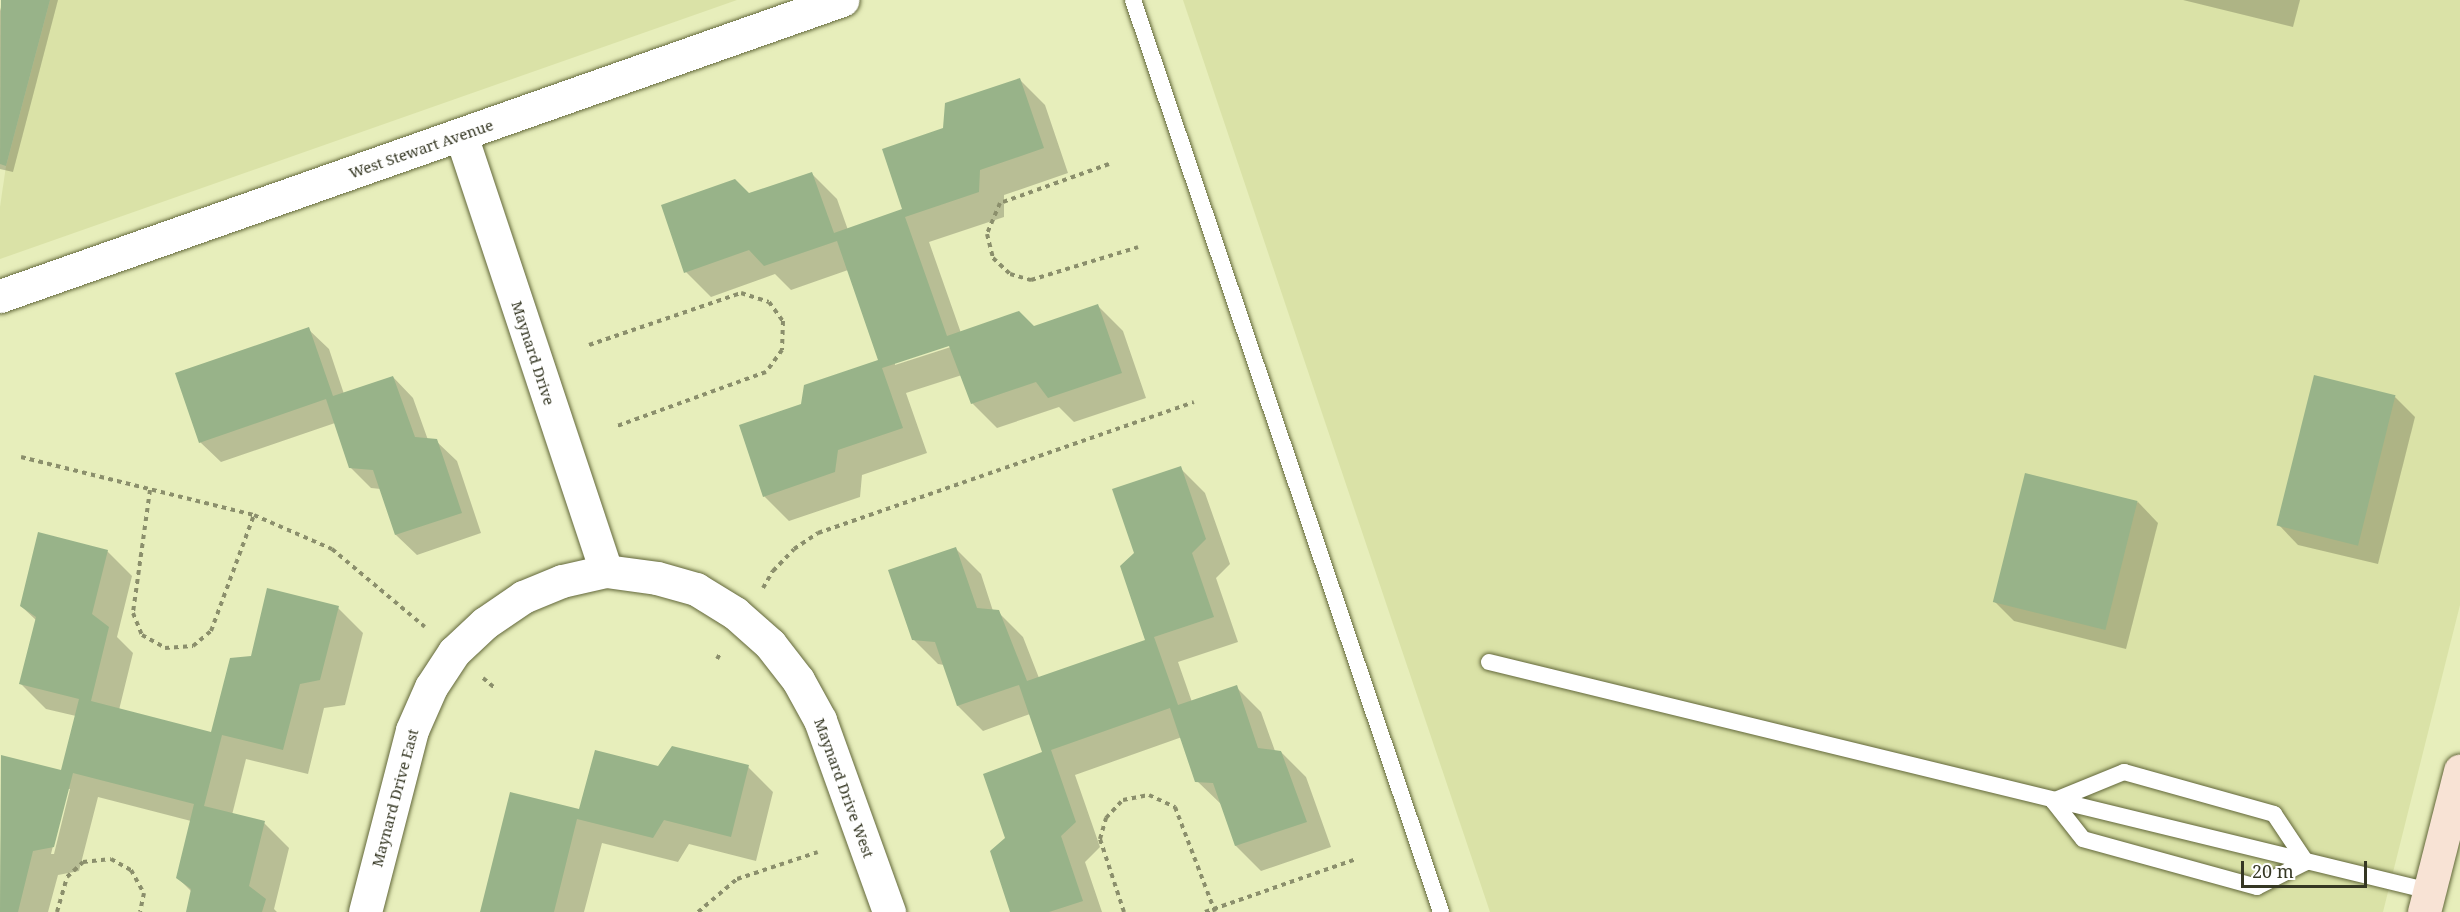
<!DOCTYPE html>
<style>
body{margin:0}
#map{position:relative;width:2460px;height:912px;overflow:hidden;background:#e7eebb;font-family:"Noto Serif",serif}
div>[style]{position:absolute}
.built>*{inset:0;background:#dae2a7}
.shadow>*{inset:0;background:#0003}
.building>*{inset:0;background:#98b389;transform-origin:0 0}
.path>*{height:4px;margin-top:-2px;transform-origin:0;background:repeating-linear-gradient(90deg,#8b8f6c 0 4.5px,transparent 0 9px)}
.roads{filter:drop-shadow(0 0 2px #62673a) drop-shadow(0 0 2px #62673a)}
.lane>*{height:16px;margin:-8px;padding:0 8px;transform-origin:8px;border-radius:8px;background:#fff}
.street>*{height:33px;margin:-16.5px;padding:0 16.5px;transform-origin:16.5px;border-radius:16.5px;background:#fff}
.secondary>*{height:33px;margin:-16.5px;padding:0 16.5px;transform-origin:16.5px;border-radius:16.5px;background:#f8e3d5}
span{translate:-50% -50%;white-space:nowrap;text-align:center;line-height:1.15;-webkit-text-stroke:6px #fff;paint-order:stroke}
.street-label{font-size:15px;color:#353723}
.scale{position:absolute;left:2241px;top:861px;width:126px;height:27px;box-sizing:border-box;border:3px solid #353723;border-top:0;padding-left:8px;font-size:18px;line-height:21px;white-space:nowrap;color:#353723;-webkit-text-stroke:4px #fff;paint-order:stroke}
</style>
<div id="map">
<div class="built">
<div style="clip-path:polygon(50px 0,737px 0,0 259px,0 207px,6px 166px)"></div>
<div style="clip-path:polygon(1183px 0,2460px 0,2460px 605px,2383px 912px,1490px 912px)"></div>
</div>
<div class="shadow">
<div style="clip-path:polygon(3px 0,58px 0,13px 172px,0 169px,0 11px)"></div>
<div style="clip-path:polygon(2183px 0,2300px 0,2293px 27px)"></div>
<div style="clip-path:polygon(evenodd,1020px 80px,1045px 105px,1068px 173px,1004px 195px,1004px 217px,929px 242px,961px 333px,1034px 328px,1098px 306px,1123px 331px,1146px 398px,1074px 422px,1059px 407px,997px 428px,972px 403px,962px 375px,906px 393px,927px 453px,862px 475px,860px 497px,789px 521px,764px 496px,803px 405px,880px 361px,848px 270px,791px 290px,775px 274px,711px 297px,686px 272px,749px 195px,812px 174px,837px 199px,848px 230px,904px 210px,945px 129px,1020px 80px,956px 342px,957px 345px,895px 365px,895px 362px,956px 342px)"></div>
<div style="clip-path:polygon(308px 329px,329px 349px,344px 394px,393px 377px,413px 398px,428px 440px,436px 441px,457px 461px,481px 533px,417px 555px,396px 535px,381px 489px,371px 488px,351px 468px,335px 423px,221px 462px,200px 442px)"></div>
<div style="clip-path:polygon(2395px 397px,2415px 417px,2378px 564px,2298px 545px,2278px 524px)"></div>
<div style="clip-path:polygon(1180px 468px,1205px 493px,1230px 564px,1216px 578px,1238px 642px,1178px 662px,1192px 702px,1236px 687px,1261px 712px,1275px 751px,1281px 752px,1306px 777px,1331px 847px,1261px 871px,1236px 846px,1223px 806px,1197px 781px,1182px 737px,1075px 775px,1100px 847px,1085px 862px,1102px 912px,1012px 912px,1006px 838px,1043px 753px,1030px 714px,983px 731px,958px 706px,944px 665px,938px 664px,913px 639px,956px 549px,981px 574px,993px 611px,998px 612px,1023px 637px,1039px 678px,1147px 641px,1135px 554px)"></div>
<div style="clip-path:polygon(2138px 502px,2158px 523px,2126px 649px,2014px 621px,1994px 601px)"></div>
<div style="clip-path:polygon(evenodd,107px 551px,132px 576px,117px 637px,133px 653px,119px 710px,212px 733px,252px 657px,338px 608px,363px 633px,345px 705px,324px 708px,308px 774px,246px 759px,232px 815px,264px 823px,289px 848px,274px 909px,277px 912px,187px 912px,192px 892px,177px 877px,191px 821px,98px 797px,79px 871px,58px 875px,48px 912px,0 912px,2px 757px,62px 772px,76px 716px,46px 709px,21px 684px,37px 621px,21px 606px,107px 551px,67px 789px,70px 789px,54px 854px,51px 854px,67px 789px)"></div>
<div style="clip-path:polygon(658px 767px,748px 767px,773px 792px,756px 861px,689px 844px,678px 862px,602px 843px,584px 912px,481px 912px,580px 811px)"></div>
</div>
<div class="building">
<div style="clip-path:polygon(1px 0,50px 0,6px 166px,0 164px)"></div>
<div style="clip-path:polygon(1020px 78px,1044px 148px,980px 170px,979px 192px,905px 217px,947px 336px,1019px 311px,1034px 326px,1098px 304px,1122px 373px,1048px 398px,1036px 382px,971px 404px,949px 346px,882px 368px,903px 428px,838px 450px,835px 472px,763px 497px,739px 425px,801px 404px,804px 385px,878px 360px,837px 241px,764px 266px,749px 250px,684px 273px,661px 205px,735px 179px,749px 193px,812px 172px,834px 233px,902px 209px,882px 149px,943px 128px,945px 103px)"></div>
<div style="clip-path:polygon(309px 327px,333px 396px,393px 376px,415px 437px,437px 439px,462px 513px,395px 535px,373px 470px,349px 468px,326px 399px,199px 443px,175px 373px)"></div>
<div style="left:2314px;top:375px;width:84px;height:155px;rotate:14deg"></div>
<div style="clip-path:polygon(1181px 466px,1206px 539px,1192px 553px,1214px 617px,1154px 637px,1178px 705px,1237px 685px,1258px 748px,1281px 751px,1307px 822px,1235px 846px,1213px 783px,1195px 782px,1170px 708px,1051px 750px,1076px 822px,1061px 836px,1083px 901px,1049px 912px,1010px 912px,990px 851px,1005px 838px,983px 774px,1042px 752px,1019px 685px,957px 706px,935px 642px,912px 640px,888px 570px,956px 547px,977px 608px,999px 610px,1027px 681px,1145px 640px,1120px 566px,1134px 553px,1112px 489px)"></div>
<div style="left:2025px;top:473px;width:116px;height:133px;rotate:14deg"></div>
<div style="clip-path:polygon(38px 532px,108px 550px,92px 614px,109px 627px,91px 701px,211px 732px,230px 658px,251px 656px,267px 588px,339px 606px,320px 680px,300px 684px,283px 750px,222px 735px,204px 806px,265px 821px,249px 886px,266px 899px,262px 912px,186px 912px,191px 889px,176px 878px,194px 804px,73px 773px,54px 847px,33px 851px,18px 912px,0 912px,1px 755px,61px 770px,79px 699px,19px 684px,36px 617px,20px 606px)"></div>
<div style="clip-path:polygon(672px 746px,749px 765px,731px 837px,664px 820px,653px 838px,577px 819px,554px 912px,480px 912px,510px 792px,579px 809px,595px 750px,658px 766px)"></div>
</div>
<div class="path">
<div style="left:1109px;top:164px;width:116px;rotate:160.3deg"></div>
<div style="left:1000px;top:203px;width:34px;rotate:113deg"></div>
<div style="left:987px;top:234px;width:25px;rotate:76deg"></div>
<div style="left:993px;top:258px;width:23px;rotate:43deg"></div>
<div style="left:1010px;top:274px;width:22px;rotate:16deg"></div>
<div style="left:1031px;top:280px;width:112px;rotate:-17.1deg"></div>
<div style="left:589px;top:345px;width:161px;rotate:-18.9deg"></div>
<div style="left:741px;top:293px;width:29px;rotate:18deg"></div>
<div style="left:769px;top:302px;width:24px;rotate:54deg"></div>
<div style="left:783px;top:321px;width:29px;rotate:92deg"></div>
<div style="left:782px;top:350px;width:27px;rotate:126deg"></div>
<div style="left:766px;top:372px;width:158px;rotate:160.1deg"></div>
<div style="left:21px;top:457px;width:240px;rotate:14deg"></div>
<div style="left:254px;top:515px;width:85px;rotate:23.6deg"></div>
<div style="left:332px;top:549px;width:121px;rotate:40deg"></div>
<div style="left:150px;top:490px;width:124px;rotate:97.9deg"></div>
<div style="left:133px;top:613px;width:24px;rotate:68deg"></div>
<div style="left:142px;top:635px;width:26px;rotate:29deg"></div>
<div style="left:165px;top:648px;width:28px;rotate:-4deg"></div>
<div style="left:193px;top:646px;width:23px;rotate:-40deg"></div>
<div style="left:211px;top:631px;width:124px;rotate:-69.7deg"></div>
<div style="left:763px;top:588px;width:20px;rotate:-60deg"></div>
<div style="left:773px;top:571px;width:30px;rotate:-46deg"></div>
<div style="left:794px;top:549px;width:29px;rotate:-34deg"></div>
<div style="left:818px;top:533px;width:398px;rotate:-19.2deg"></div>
<div style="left:717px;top:659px;width:8px;rotate:-60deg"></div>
<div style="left:483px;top:678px;width:17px;rotate:40deg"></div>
<div style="left:57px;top:912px;width:36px;rotate:-74deg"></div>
<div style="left:67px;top:877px;width:22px;rotate:-43deg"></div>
<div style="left:83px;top:862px;width:28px;rotate:-6deg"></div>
<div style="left:111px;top:859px;width:23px;rotate:29deg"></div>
<div style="left:131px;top:870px;width:26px;rotate:61deg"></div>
<div style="left:144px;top:893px;width:19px;rotate:102deg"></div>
<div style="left:698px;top:912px;width:51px;rotate:-40.2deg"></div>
<div style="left:737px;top:879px;width:85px;rotate:-18.4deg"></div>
<div style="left:1124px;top:912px;width:77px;rotate:-108.2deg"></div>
<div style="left:1100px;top:839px;width:22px;rotate:-74deg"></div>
<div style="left:1106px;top:818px;width:25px;rotate:-47deg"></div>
<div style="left:1123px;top:800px;width:26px;rotate:-11deg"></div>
<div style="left:1149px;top:795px;width:29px;rotate:25deg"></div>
<div style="left:1175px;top:807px;width:112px;rotate:69.1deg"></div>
<div style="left:1205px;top:912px;width:160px;rotate:-19.3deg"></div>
</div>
<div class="roads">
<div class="lane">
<div style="left:1133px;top:0;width:963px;rotate:71.34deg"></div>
<div style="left:1489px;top:662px;width:968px;rotate:13.68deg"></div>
<div style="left:2124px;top:772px;width:156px;rotate:15.6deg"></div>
<div style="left:2274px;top:814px;width:58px;rotate:56.3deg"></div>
<div style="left:2306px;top:862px;width:55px;rotate:153deg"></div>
<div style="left:2257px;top:887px;width:180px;rotate:-164.6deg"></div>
<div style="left:2083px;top:839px;width:48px;rotate:-128.3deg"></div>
<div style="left:2053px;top:801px;width:77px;rotate:-22.2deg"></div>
</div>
<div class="street">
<div style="left:461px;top:135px;width:459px;rotate:71.6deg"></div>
<div style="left:0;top:296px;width:893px;rotate:-19.37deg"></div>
<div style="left:365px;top:912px;width:188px;rotate:-75.5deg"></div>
<div style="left:412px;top:730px;width:47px;rotate:-66.2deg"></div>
<div style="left:431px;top:687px;width:42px;rotate:-56.7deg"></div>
<div style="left:454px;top:652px;width:42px;rotate:-43.1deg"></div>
<div style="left:485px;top:623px;width:46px;rotate:-34.4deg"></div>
<div style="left:523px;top:597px;width:42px;rotate:-22.3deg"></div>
<div style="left:562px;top:581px;width:45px;rotate:-12.8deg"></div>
<div style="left:606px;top:571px;width:51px;rotate:7.8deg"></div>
<div style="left:657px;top:578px;width:41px;rotate:15.8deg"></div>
<div style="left:696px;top:589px;width:46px;rotate:31.6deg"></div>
<div style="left:735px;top:613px;width:47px;rotate:41.5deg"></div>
<div style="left:770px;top:644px;width:46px;rotate:52.1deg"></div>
<div style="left:798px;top:680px;width:46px;rotate:61.2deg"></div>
<div style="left:820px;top:720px;width:204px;rotate:70.2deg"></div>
</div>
<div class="secondary">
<div style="left:2424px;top:912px;width:146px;rotate:-75.7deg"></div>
</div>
</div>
<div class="street-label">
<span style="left:421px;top:149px;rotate:-19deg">West Stewart Avenue</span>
<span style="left:533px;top:353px;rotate:72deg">Maynard Drive</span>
<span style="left:844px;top:788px;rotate:70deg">Maynard Drive West</span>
<span style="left:395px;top:798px;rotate:-75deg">Maynard Drive East</span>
</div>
<div class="scale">20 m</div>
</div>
